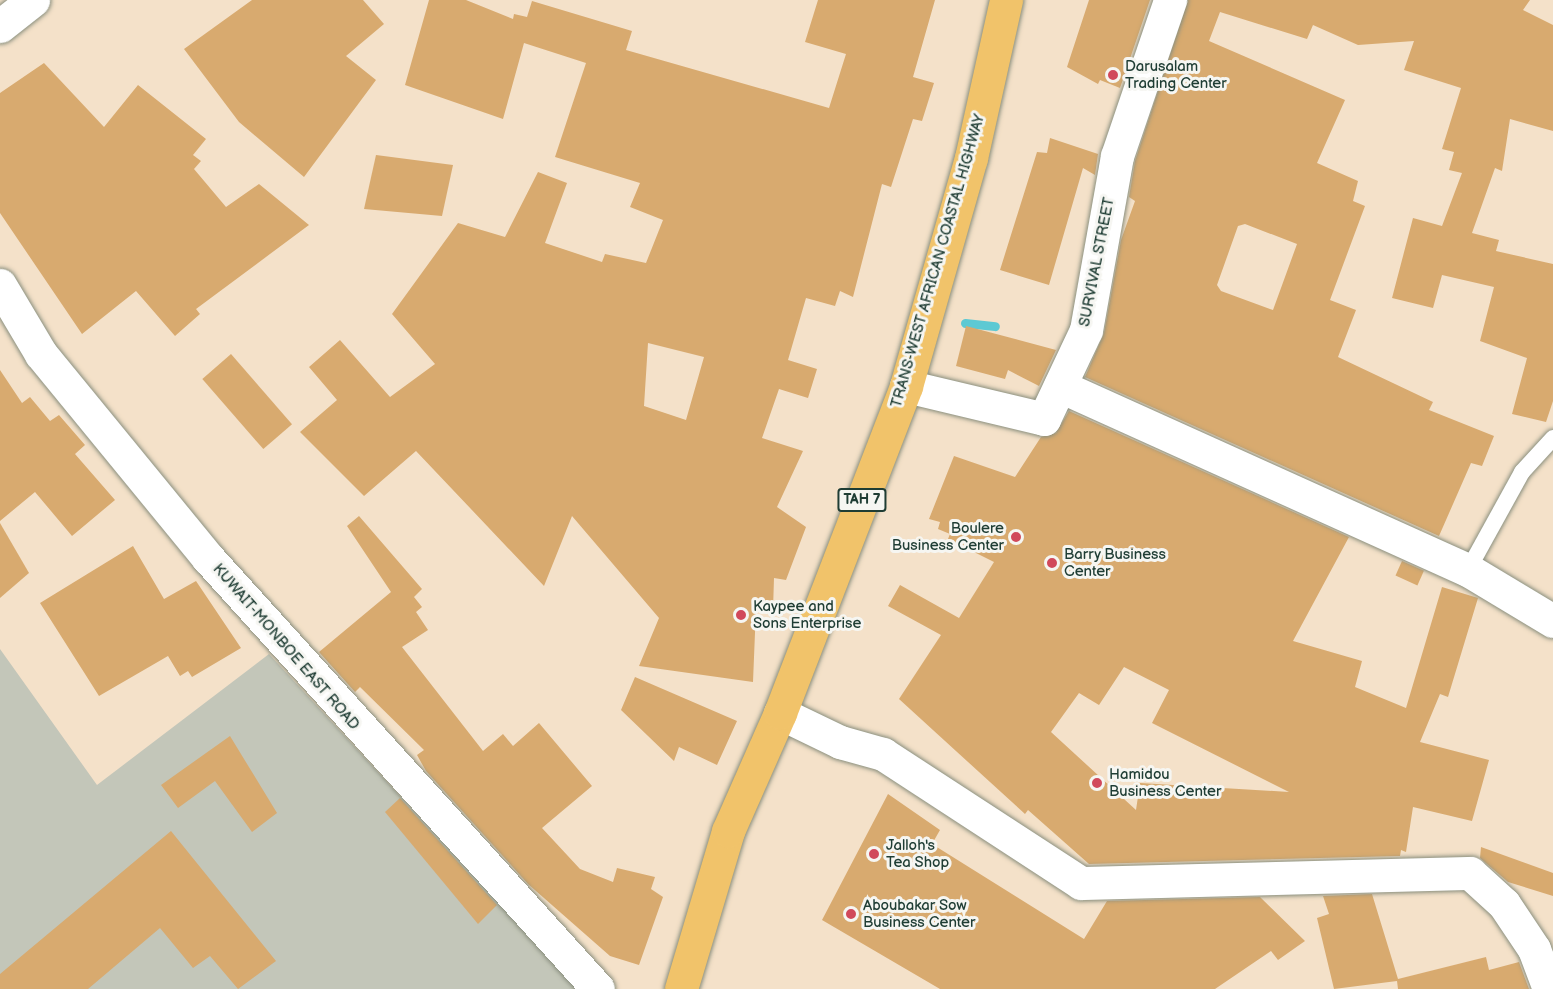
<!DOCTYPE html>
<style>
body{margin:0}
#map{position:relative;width:1553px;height:989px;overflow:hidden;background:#f4e1c9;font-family:"Balsamiq Sans",sans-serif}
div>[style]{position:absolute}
.industrial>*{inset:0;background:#c3c6b9}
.stream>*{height:9px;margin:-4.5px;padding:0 4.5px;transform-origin:4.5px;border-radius:4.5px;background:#5dc9d3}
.building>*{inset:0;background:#d8aa6f;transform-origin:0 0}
.roads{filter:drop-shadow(0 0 2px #8a8f7e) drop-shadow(0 0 2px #8a8f7e)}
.service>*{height:16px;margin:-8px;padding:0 8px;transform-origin:8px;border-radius:8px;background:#fff}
.minor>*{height:33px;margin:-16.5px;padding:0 16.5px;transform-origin:16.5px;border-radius:16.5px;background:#fff}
.tertiary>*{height:33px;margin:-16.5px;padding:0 16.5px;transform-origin:16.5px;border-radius:16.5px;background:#fff}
.trunk>*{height:33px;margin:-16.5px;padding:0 16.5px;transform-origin:16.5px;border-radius:16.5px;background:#f1c36a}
.dots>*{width:16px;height:16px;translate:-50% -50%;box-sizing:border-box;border:3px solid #f6f6f2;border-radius:50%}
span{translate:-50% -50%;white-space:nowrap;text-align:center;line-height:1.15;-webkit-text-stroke:6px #f6f6f2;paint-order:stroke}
.shield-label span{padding:2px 4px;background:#f6f6f2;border:2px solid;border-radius:4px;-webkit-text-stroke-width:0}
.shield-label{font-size:14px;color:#1f3d34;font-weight:700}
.poi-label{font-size:15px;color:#1f3d34}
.left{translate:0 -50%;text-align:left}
.right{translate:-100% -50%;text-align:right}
.street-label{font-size:15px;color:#1f3d34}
</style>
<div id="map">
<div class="industrial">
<div style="clip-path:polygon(0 649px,97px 785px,269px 654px,578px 989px,0 989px)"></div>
</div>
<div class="stream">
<div style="left:965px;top:323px;width:30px;rotate:6deg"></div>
</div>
<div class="building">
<div style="clip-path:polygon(252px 0,363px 0,384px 24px,346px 56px,376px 80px,304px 177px,239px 122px,184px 49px)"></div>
<div style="clip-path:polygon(evenodd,429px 0,466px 0,513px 19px,514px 14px,527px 17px,532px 1px,632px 31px,626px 50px,829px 108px,846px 54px,805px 42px,818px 0,935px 0,913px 77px,934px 83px,922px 121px,913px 119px,891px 187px,882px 184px,853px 297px,840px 291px,835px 306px,806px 298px,788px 360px,817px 369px,808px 398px,779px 389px,762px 438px,803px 451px,777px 507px,806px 527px,786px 580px,774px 578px,773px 610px,756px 608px,753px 682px,639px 666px,659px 618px,572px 516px,544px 586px,416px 451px,364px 496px,300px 432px,337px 400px,309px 367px,340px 340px,390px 397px,435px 364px,392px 314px,458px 223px,505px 237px,538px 172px,567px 183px,545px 243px,602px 262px,605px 254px,646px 263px,663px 220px,630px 207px,640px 183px,555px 157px,586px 63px,524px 43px,503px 119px,405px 85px,429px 0,648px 343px,704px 357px,686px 420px,644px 406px,648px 343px)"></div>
<div style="clip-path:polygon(1089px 0,1150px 0,1120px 88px,1100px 80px,1098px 84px,1067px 67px)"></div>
<div style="clip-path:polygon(evenodd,1188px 0,1530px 0,1523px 10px,1553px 25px,1553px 131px,1510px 119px,1502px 171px,1495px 168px,1472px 233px,1499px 240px,1496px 251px,1553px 264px,1553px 401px,1546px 422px,1512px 414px,1527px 358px,1480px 341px,1494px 287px,1442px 275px,1433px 308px,1392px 298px,1413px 218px,1442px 226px,1462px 173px,1449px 170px,1454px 152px,1442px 149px,1461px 88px,1404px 70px,1414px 41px,1358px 45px,1313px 25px,1307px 39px,1220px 12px,1209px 41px,1345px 100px,1317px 163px,1358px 181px,1353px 201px,1365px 206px,1330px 300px,1356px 310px,1338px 357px,1433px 402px,1429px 410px,1494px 436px,1482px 466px,1471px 463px,1439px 536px,1085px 377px,1104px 333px,1121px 240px,1135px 201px,1129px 197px,1135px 161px,1188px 0,1245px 224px,1297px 244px,1273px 310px,1221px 291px,1217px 285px,1238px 226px,1245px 224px)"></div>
<div style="clip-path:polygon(44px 63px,104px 127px,138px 85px,206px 139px,193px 155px,201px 161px,194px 169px,226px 207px,259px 184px,309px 225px,196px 309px,200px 314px,175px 336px,136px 291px,82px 334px,0 213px,0 93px)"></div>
<div style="clip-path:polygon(1050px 138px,1098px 154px,1095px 175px,1083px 168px,1049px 285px,1000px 270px,1037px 152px,1047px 153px)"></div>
<div style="clip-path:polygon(376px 155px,453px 165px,442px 216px,364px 209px)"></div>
<div style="clip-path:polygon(966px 326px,1056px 350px,1039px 386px,1008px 370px,1005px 379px,956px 366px)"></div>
<div style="left:231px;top:354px;width:93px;height:38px;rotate:49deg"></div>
<div style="clip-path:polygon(0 370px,22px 403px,30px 397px,50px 421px,59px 415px,85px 445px,75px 454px,115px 500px,72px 536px,35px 492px,0 521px)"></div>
<div style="clip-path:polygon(evenodd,1069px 411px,1349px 537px,1293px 641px,1362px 661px,1355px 687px,1406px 708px,1442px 587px,1478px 598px,1448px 697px,1440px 694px,1420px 742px,1489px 760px,1472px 821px,1413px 807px,1406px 852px,1401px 850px,1400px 856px,1089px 864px,1028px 810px,1025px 814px,899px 699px,941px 635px,888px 606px,900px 585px,959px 618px,994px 562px,948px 539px,950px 534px,938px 529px,940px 522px,929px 519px,954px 456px,1015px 477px,1041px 437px,1056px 433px,1069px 411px,1124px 667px,1169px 690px,1152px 723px,1289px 792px,1140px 783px,1136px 810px,1051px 732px,1079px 693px,1099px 705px,1124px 667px)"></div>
<div style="clip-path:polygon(359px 516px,422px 589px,414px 597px,422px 607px,416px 612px,428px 630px,402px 647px,483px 751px,503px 734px,513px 746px,539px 723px,592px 786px,542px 828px,580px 869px,613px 882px,617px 868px,655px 877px,651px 889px,663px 897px,639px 965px,610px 956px,528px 884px,426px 771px,417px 755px,424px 750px,360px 687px,355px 692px,319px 652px,391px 592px,347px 526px)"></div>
<div style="clip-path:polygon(0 523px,29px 573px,0 598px)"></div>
<div style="clip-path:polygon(133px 546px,164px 599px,196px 581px,241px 648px,192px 677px,188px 671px,180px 676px,168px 656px,99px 696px,40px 603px)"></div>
<div style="left:1402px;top:561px;width:24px;height:16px;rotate:24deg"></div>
<div style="clip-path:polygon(635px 677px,737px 721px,717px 765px,679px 747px,674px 761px,621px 710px)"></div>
<div style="clip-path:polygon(230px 736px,277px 813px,252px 832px,215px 781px,178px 808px,161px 785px)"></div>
<div style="clip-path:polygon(888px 794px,940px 830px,932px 844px,1084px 939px,1107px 901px,1260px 897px,1305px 941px,1278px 960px,1271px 951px,1215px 989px,940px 989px,822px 920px)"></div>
<div style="clip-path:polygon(400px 798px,497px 905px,478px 924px,385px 812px)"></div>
<div style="clip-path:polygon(171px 831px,276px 961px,238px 989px,210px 956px,193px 968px,160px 928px,88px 989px,0 989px,0 974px)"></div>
<div style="clip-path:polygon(1481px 847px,1553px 873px,1553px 896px,1508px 882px,1480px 858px)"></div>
<div style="clip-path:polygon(1372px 894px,1398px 979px,1486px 957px,1489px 970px,1519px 962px,1529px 989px,1398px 989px,1397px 981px,1334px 989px,1317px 918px,1329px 914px,1323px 896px)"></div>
</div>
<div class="roads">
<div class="service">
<div style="left:1468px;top:570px;width:112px;rotate:-61.1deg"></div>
<div style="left:1522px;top:472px;width:46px;rotate:-47.6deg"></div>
</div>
<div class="minor">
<div style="left:0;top:26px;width:42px;rotate:-38.2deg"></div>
<div style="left:906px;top:386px;width:142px;rotate:13.4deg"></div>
<div style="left:1044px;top:419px;width:98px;rotate:-64.7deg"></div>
<div style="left:1086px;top:330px;width:177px;rotate:-79.9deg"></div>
<div style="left:1117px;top:156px;width:165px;rotate:-71.2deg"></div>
<div style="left:1060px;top:386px;width:448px;rotate:24.3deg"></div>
<div style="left:1468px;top:570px;width:99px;rotate:31deg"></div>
<div style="left:780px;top:713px;width:67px;rotate:25.8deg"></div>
<div style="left:840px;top:742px;width:45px;rotate:15.6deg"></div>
<div style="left:883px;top:754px;width:236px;rotate:33.1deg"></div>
<div style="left:1081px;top:883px;width:389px;rotate:-1.5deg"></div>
<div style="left:1470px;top:873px;width:46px;rotate:42.4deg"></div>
<div style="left:1504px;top:904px;width:54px;rotate:56.3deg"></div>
<div style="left:1534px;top:949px;width:43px;rotate:69.4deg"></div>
</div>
<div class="tertiary">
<div style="left:0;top:285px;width:80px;rotate:59.3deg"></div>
<div style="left:41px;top:354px;width:264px;rotate:50.7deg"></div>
<div style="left:208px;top:558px;width:581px;rotate:47.86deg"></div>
</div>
<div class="trunk">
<div style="left:681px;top:989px;width:165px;rotate:-73.4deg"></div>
<div style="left:728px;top:831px;width:129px;rotate:-66.2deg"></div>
<div style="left:780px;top:713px;width:350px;rotate:-68.9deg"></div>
<div style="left:906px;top:386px;width:237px;rotate:-74.1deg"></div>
<div style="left:971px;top:158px;width:162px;rotate:-77.5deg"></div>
</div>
</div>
<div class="dots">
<div style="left:1113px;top:75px;background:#d1495b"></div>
<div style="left:1016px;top:537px;background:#d1495b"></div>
<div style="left:1052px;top:563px;background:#d1495b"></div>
<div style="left:741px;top:615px;background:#d1495b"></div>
<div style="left:1097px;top:783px;background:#d1495b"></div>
<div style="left:874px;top:854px;background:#d1495b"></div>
<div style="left:851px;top:914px;background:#d1495b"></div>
</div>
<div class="shield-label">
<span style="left:862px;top:500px">TAH 7</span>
</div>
<div class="poi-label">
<span class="left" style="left:1125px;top:75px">Darusalam<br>Trading Center</span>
<span class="right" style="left:1004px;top:537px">Boulere<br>Business Center</span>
<span class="left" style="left:1064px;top:563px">Barry Business<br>Center</span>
<span class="left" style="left:753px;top:615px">Kaypee and<br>Sons Enterprise</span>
<span class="left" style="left:1109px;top:783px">Hamidou<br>Business Center</span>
<span class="left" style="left:886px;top:854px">Jalloh's<br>Tea Shop</span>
<span class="left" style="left:863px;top:914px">Aboubakar Sow<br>Business Center</span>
</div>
<div class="street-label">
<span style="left:938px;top:261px;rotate:-74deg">TRANS-WEST AFRICAN COASTAL HIGHWAY</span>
<span style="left:1097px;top:262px;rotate:-79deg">SURVIVAL STREET</span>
<span style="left:286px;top:647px;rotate:49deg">KUWAIT-MONBOE EAST ROAD</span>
</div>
</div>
